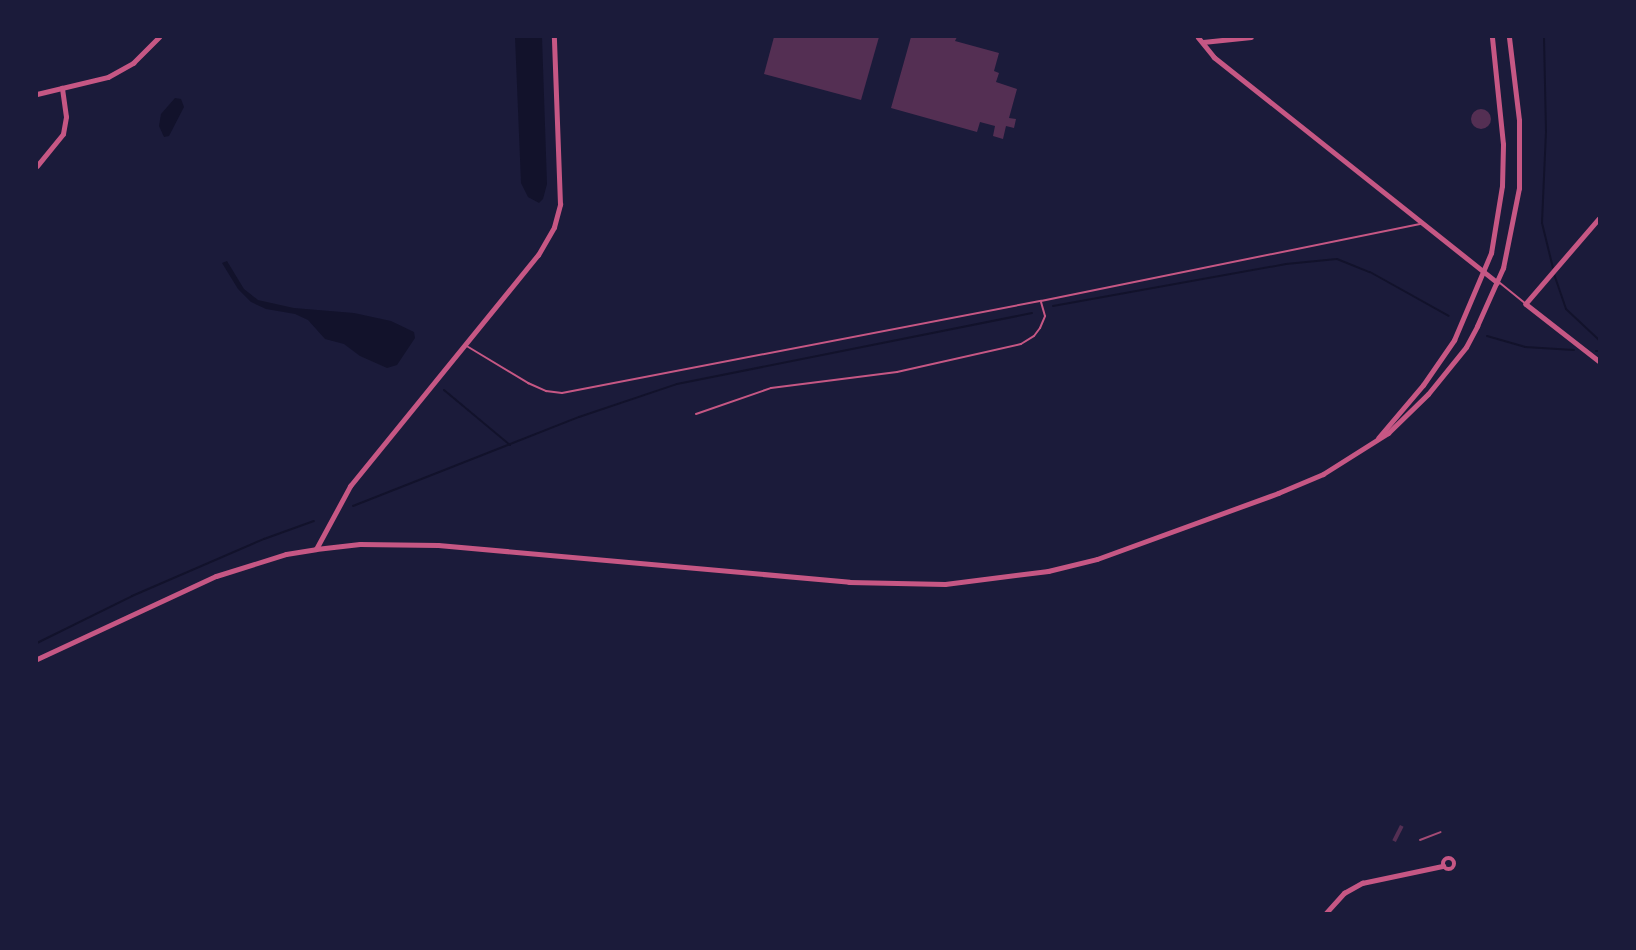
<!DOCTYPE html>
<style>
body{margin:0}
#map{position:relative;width:1636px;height:950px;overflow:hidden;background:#1b1b3a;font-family:Ubuntu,sans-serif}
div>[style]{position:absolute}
.water>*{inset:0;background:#12122b}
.stream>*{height:2px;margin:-1px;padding:0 1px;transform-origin:1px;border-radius:1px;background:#12122b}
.building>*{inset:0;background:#542f53;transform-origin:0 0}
.round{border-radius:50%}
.service>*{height:2px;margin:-1px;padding:0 1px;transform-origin:1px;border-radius:1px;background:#c65784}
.minor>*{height:4.5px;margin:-2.25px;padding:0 2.25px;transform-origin:2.25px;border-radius:2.25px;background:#c65784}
.minor>.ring{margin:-2.25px;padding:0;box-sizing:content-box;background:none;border:4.5px solid #c65784;border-radius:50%}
.tertiary>*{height:5px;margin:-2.5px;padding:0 2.5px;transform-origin:2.5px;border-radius:2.5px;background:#c65784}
.rail>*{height:2px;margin:-1px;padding:0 1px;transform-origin:1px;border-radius:1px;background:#a44b75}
span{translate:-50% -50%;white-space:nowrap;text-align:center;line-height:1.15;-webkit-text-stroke:6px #1b1b3a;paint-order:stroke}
.frame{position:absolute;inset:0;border:38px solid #1b1b3a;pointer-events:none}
</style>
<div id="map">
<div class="water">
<div style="clip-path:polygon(515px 37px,542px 37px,547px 184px,543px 199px,539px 203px,528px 197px,521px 183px)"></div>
<div style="clip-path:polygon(175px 98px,181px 99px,184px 107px,169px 136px,164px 137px,159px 126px,161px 114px)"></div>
<div style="clip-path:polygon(227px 261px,244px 289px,258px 300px,294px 308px,354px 313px,391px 321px,414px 332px,415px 338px,397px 365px,387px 368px,360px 356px,344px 344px,325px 339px,308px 320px,295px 314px,266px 309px,251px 302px,238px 289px,222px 263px)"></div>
</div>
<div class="stream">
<div style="left:1544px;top:37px;width:94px;rotate:88.8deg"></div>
<div style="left:1546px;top:131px;width:92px;rotate:92.5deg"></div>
<div style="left:1542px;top:223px;width:46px;rotate:76.3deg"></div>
<div style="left:1554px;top:274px;width:37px;rotate:71deg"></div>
<div style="left:1566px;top:309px;width:45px;rotate:43.2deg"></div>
<div style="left:1053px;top:306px;width:237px;rotate:-10.2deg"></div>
<div style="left:1286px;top:264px;width:51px;rotate:-5.6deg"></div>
<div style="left:1337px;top:259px;width:35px;rotate:22deg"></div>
<div style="left:1370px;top:272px;width:90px;rotate:29.1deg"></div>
<div style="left:1487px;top:336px;width:40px;rotate:16deg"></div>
<div style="left:1525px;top:347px;width:49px;rotate:3.5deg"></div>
<div style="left:1596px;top:351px;width:3px"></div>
<div style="left:444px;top:390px;width:86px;rotate:39.8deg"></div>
<div style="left:353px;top:506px;width:243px;rotate:-21.5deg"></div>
<div style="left:579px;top:417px;width:103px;rotate:-18.6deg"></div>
<div style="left:677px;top:384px;width:362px;rotate:-11.3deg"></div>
<div style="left:37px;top:643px;width:106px;rotate:-26.3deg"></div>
<div style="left:132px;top:596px;width:144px;rotate:-23.4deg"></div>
<div style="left:264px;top:539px;width:53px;rotate:-19.8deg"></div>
</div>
<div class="building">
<div style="clip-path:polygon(774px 37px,879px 37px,861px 100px,764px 74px)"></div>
<div style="clip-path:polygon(911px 37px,957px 37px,955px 41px,999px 53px,994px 71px,999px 73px,996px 82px,1017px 89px,1009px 118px,1016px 119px,1014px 128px,1006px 126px,1003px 139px,993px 136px,995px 126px,980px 122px,977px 132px,891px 108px)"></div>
<div class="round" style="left:1471px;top:109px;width:20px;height:20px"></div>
<div style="left:1400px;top:825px;width:4px;height:17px;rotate:27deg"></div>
</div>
<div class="service">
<div style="left:1500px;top:283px;width:33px;rotate:39deg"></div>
<div style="left:465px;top:345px;width:74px;rotate:31.1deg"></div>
<div style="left:528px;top:383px;width:20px;rotate:24deg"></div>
<div style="left:546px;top:391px;width:16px;rotate:7deg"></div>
<div style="left:562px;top:393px;width:488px;rotate:-10.9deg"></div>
<div style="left:1041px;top:301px;width:388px;rotate:-11.5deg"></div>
<div style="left:696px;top:414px;width:79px;rotate:-19.1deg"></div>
<div style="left:771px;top:388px;width:127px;rotate:-7.2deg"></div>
<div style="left:897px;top:372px;width:127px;rotate:-12.7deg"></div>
<div style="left:1021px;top:344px;width:15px;rotate:-32deg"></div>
<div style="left:1034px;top:336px;width:10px;rotate:-53deg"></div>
<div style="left:1040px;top:328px;width:13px;rotate:-67deg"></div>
<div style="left:1045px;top:316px;width:15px;rotate:-106deg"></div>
</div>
<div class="minor">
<div style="left:1198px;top:37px;width:26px;rotate:51deg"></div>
<div style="left:1214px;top:57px;width:362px;rotate:38.5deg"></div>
<div style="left:1203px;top:42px;width:48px;rotate:-5.9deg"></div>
<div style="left:37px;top:94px;width:73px;rotate:-13.5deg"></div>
<div style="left:108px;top:77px;width:29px;rotate:-29deg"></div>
<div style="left:133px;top:63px;width:37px;rotate:-45deg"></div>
<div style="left:37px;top:166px;width:41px;rotate:-50.9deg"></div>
<div style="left:63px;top:134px;width:17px;rotate:-80deg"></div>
<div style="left:66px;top:117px;width:29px;rotate:-98deg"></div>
<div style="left:1599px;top:219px;width:112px;rotate:130.7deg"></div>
<div style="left:1526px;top:304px;width:93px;rotate:38deg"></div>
<div class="ring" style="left:1443px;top:858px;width:7.5px;height:7.5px"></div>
<div style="left:1326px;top:913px;width:27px;rotate:-48deg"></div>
<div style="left:1344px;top:893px;width:21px;rotate:-29deg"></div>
<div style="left:1362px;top:883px;width:83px;rotate:-11.9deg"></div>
</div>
<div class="tertiary">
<div style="left:1378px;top:438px;width:70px;rotate:-49.7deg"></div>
<div style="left:1423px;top:385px;width:55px;rotate:-55.4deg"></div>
<div style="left:1454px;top:340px;width:95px;rotate:-67deg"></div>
<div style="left:1491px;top:253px;width:68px;rotate:-80.7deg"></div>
<div style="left:1502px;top:186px;width:42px;rotate:-88.6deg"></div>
<div style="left:1503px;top:144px;width:108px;rotate:-95.9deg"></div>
<div style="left:316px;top:549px;width:72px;rotate:-61.6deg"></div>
<div style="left:350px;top:486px;width:298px;rotate:-50.9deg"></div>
<div style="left:538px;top:255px;width:32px;rotate:-60deg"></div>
<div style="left:554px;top:227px;width:24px;rotate:-75deg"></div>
<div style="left:560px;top:204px;width:167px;rotate:-92.1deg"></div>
<div style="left:37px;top:659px;width:197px;rotate:-24.9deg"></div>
<div style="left:216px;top:576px;width:73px;rotate:-17.4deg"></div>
<div style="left:286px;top:554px;width:30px;rotate:-9deg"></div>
<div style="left:316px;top:549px;width:44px;rotate:-6.5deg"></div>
<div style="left:360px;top:544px;width:78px;rotate:0.7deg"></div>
<div style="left:438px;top:545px;width:413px;rotate:5.1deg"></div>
<div style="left:849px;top:582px;width:96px;rotate:1.2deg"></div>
<div style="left:945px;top:584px;width:104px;rotate:-7.2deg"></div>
<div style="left:1048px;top:571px;width:50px;rotate:-13.8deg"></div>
<div style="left:1097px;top:559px;width:193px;rotate:-20deg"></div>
<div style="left:1278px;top:493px;width:49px;rotate:-22.9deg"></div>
<div style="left:1323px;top:474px;width:77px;rotate:-32.2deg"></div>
<div style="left:1388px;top:433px;width:56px;rotate:-44.3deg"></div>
<div style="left:1428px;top:394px;width:60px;rotate:-51deg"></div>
<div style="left:1466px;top:347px;width:24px;rotate:-62deg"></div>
<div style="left:1477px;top:326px;width:64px;rotate:-65.9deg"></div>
<div style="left:1503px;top:268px;width:82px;rotate:-78.7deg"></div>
<div style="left:1519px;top:188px;width:68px;rotate:-90deg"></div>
<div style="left:1519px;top:120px;width:84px;rotate:-96.9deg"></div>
</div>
<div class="rail">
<div style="left:1420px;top:840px;width:22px;rotate:-21deg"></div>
</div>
<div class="frame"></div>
</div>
